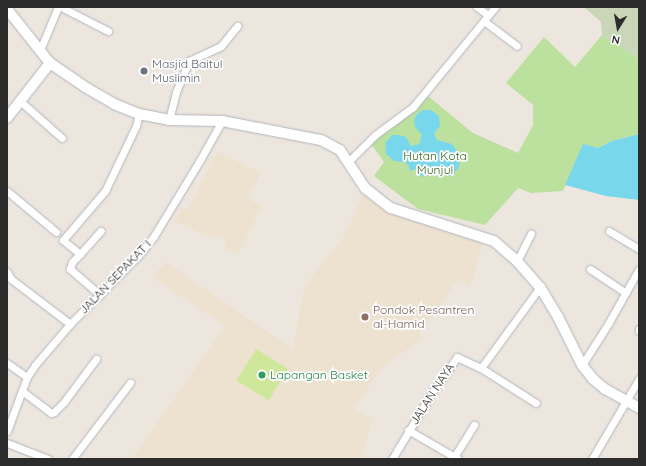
<!DOCTYPE html>
<style>
body{margin:0}
#map{position:relative;width:646px;height:466px;overflow:hidden;background:#ede6df;font-family:Quicksand,sans-serif}
div>[style]{position:absolute}
.education>*{inset:0;background:#ede1d0}
.green>*{inset:0;background:#bce19f}
.cemetery>*{inset:0;background:#c9d6b7}
.pitch>*{inset:0;background:#cfe79b;transform-origin:0 0}
.water>*{inset:0;background:#78d7ea}
.roads{filter:drop-shadow(0 0 1px #b2b6bf) drop-shadow(0 0 1px #b2b6bf)}
.street>*{height:7px;margin:-3.5px;padding:0 3.5px;transform-origin:3.5px;border-radius:3.5px;background:#fff}
.secondary>*{height:10px;margin:-5px;padding:0 5px;transform-origin:5px;border-radius:5px;background:#fff}
.dots>*{width:11px;height:11px;translate:-50% -50%;box-sizing:border-box;border:2px solid #fff;border-radius:50%}
span{translate:-50% -50%;white-space:nowrap;text-align:center;line-height:1.15;-webkit-text-stroke:3.5px #fff;paint-order:stroke}
.worship-label{font-size:12px;color:#5b616d}
.left{translate:0 -50%;text-align:left}
.park-label{font-size:12px;color:#35671e}
.street-label{font-size:12px;color:#2c2c2c}
.education-label{font-size:12px;color:#785e54}
.leisure-label{font-size:12px;color:#27864d}
.frame{position:absolute;inset:0;border:8px solid #2c2c2c;pointer-events:none}
.north{position:absolute;left:598px;top:8px;width:40px;height:40px;-webkit-text-stroke:3px #fff;paint-order:stroke;rotate:191deg;font-size:11px;font-weight:700;line-height:16px;text-align:center;color:#2c2c2c}
.north::after{content:'';display:block;margin:auto;width:14px;height:18px;background:#2c2c2c;clip-path:polygon(50% 0,100% 100%,50% 72%,0 100%)}
</style>
<div id="map">
<div class="education">
<div style="clip-path:polygon(217px 152px,261px 173px,247px 199px,262px 206px,238px 255px,223px 249px,227px 241px,214px 235px,212px 238px,175px 221px,182px 207px,188px 210px)"></div>
<div style="clip-path:polygon(366px 189px,383px 204px,485px 238px,470px 286px,456px 281px,438px 309px,419px 333px,422px 339px,382px 367px,354px 409px,373px 419px,361px 459px,132px 459px,225px 326px,152px 277px,166px 262px,293px 349px,305px 285px,343px 238px)"></div>
</div>
<div class="green">
<div style="clip-path:polygon(602px 35px,639px 59px,639px 134px,612px 141px,598px 148px,583px 145px,563px 191px,531px 193px,518px 188px,485px 225px,418px 209px,374px 176px,384px 162px,371px 144px,413px 110px,423px 92px,473px 133px,518px 153px,533px 125px,533px 105px,506px 83px,544px 37px,575px 67px)"></div>
</div>
<div class="cemetery">
<div style="clip-path:polygon(584px 7px,639px 7px,639px 59px,602px 35px,601px 22px)"></div>
</div>
<div class="pitch">
<div style="left:256px;top:349px;width:38px;height:37px;rotate:32deg"></div>
</div>
<div class="water">
<div style="clip-path:polygon(423px 110px,431px 110px,439px 116px,440px 126px,434px 134px,437px 140px,452px 144px,460px 155px,459px 167px,451px 177px,437px 169px,432px 174px,421px 177px,416px 169px,410px 171px,409px 166px,405px 162px,394px 161px,386px 154px,385px 143px,392px 135px,399px 135px,406px 137px,411px 146px,419px 144px,422px 135px,415px 127px,414px 120px,417px 114px)"></div>
<div style="clip-path:polygon(639px 134px,639px 200px,606px 196px,565px 185px,583px 144px,598px 148px,612px 141px)"></div>
</div>
<div class="roads">
<div class="street">
<div style="left:61px;top:7px;width:53px;rotate:27.1deg"></div>
<div style="left:477px;top:7px;width:14px;rotate:36deg"></div>
<div style="left:484px;top:21px;width:41px;rotate:37.1deg"></div>
<div style="left:40px;top:50px;width:47px;rotate:-67.3deg"></div>
<div style="left:20px;top:101px;width:56px;rotate:41.4deg"></div>
<div style="left:169px;top:120px;width:29px;rotate:-76deg"></div>
<div style="left:176px;top:92px;width:34px;rotate:-67deg"></div>
<div style="left:189px;top:61px;width:35px;rotate:-25deg"></div>
<div style="left:221px;top:46px;width:26px;rotate:-51deg"></div>
<div style="left:348px;top:162px;width:38px;rotate:-45deg"></div>
<div style="left:375px;top:135px;width:47px;rotate:-36.4deg"></div>
<div style="left:413px;top:107px;width:129px;rotate:-50.6deg"></div>
<div style="left:7px;top:191px;width:64px;rotate:39.9deg"></div>
<div style="left:609px;top:231px;width:35px;rotate:31deg"></div>
<div style="left:80px;top:254px;width:31px;rotate:-48deg"></div>
<div style="left:517px;top:261px;width:31px;rotate:-63deg"></div>
<div style="left:590px;top:269px;width:43px;rotate:33.7deg"></div>
<div style="left:7px;top:272px;width:8px;rotate:60deg"></div>
<div style="left:11px;top:279px;width:74px;rotate:37.3deg"></div>
<div style="left:100px;top:295px;width:40px;rotate:-139deg"></div>
<div style="left:70px;top:269px;width:7px;rotate:-74deg"></div>
<div style="left:72px;top:262px;width:11px;rotate:-45deg"></div>
<div style="left:80px;top:254px;width:22px;rotate:-141deg"></div>
<div style="left:63px;top:240px;width:65px;rotate:-49.4deg"></div>
<div style="left:105px;top:191px;width:72px;rotate:-64.5deg"></div>
<div style="left:136px;top:126px;width:12px;rotate:-76deg"></div>
<div style="left:639px;top:329px;width:2px;rotate:90deg"></div>
<div style="left:7px;top:363px;width:24px;rotate:35deg"></div>
<div style="left:582px;top:365px;width:49px;rotate:-57.6deg"></div>
<div style="left:608px;top:324px;width:63px;rotate:-60.6deg"></div>
<div style="left:481px;top:368px;width:100px;rotate:-53.9deg"></div>
<div style="left:22px;top:391px;width:36px;rotate:37deg"></div>
<div style="left:51px;top:413px;width:3px;rotate:-18deg"></div>
<div style="left:54px;top:412px;width:14px;rotate:-45deg"></div>
<div style="left:64px;top:402px;width:54px;rotate:-53.3deg"></div>
<div style="left:408px;top:430px;width:58px;rotate:30.1deg"></div>
<div style="left:7px;top:431px;width:58px;rotate:-69.7deg"></div>
<div style="left:27px;top:377px;width:14px;rotate:-56deg"></div>
<div style="left:35px;top:365px;width:54px;rotate:-49.5deg"></div>
<div style="left:70px;top:324px;width:96px;rotate:-45deg"></div>
<div style="left:138px;top:256px;width:26px;rotate:-51deg"></div>
<div style="left:154px;top:236px;width:89px;rotate:-58.8deg"></div>
<div style="left:200px;top:160px;width:45px;rotate:-60.6deg"></div>
<div style="left:7px;top:443px;width:44px;rotate:21.3deg"></div>
<div style="left:454px;top:457px;width:38px;rotate:-58deg"></div>
<div style="left:72px;top:459px;width:96px;rotate:-52.7deg"></div>
<div style="left:392px;top:459px;width:76px;rotate:-59deg"></div>
<div style="left:431px;top:394px;width:45px;rotate:-54.9deg"></div>
<div style="left:457px;top:357px;width:26px;rotate:25deg"></div>
<div style="left:481px;top:368px;width:65px;rotate:32.5deg"></div>
<div style="left:592px;top:459px;width:93px;rotate:-59.6deg"></div>
</div>
<div class="secondary">
<div style="left:7px;top:9px;width:69px;rotate:51.5deg"></div>
<div style="left:50px;top:63px;width:42px;rotate:34.4deg"></div>
<div style="left:85px;top:87px;width:34px;rotate:30deg"></div>
<div style="left:114px;top:104px;width:27px;rotate:22deg"></div>
<div style="left:139px;top:114px;width:31px;rotate:11deg"></div>
<div style="left:169px;top:120px;width:53px;rotate:1.1deg"></div>
<div style="left:222px;top:121px;width:101px;rotate:10.9deg"></div>
<div style="left:321px;top:140px;width:21px;rotate:28deg"></div>
<div style="left:340px;top:150px;width:45px;rotate:56.7deg"></div>
<div style="left:365px;top:188px;width:33px;rotate:38deg"></div>
<div style="left:391px;top:208px;width:108px;rotate:17.8deg"></div>
<div style="left:494px;top:241px;width:30px;rotate:41deg"></div>
<div style="left:517px;top:261px;width:35px;rotate:49deg"></div>
<div style="left:540px;top:287px;width:35px;rotate:59deg"></div>
<div style="left:558px;top:317px;width:54px;rotate:63.4deg"></div>
<div style="left:582px;top:365px;width:18px;rotate:52deg"></div>
<div style="left:593px;top:379px;width:16px;rotate:40deg"></div>
<div style="left:605px;top:389px;width:39px;rotate:29deg"></div>
<div style="left:7px;top:118px;width:70px;rotate:-52deg"></div>
</div>
</div>
<div class="dots">
<div style="left:144px;top:71px;background:#6b7280"></div>
<div style="left:365px;top:317px;background:#8d6e63"></div>
<div style="left:262px;top:375px;background:#2e9e5b"></div>
</div>
<div class="worship-label">
<span class="left" style="left:152px;top:71px">Masjid Baitul<br>Muslimin</span>
</div>
<div class="park-label">
<span style="left:435px;top:163px">Hutan Kota<br>Munjul</span>
</div>
<div class="street-label">
<span style="left:115px;top:277px;rotate:-46deg">JALAN SEPAKAT I</span>
<span style="left:432px;top:394px;rotate:-57deg">JALAN NAYA</span>
</div>
<div class="education-label">
<span class="left" style="left:373px;top:317px">Pondok Pesantren<br>al-Hamid</span>
</div>
<div class="leisure-label">
<span class="left" style="left:270px;top:375px">Lapangan Basket</span>
</div>
<div class="frame"></div>
<div class="north">N</div>
</div>
